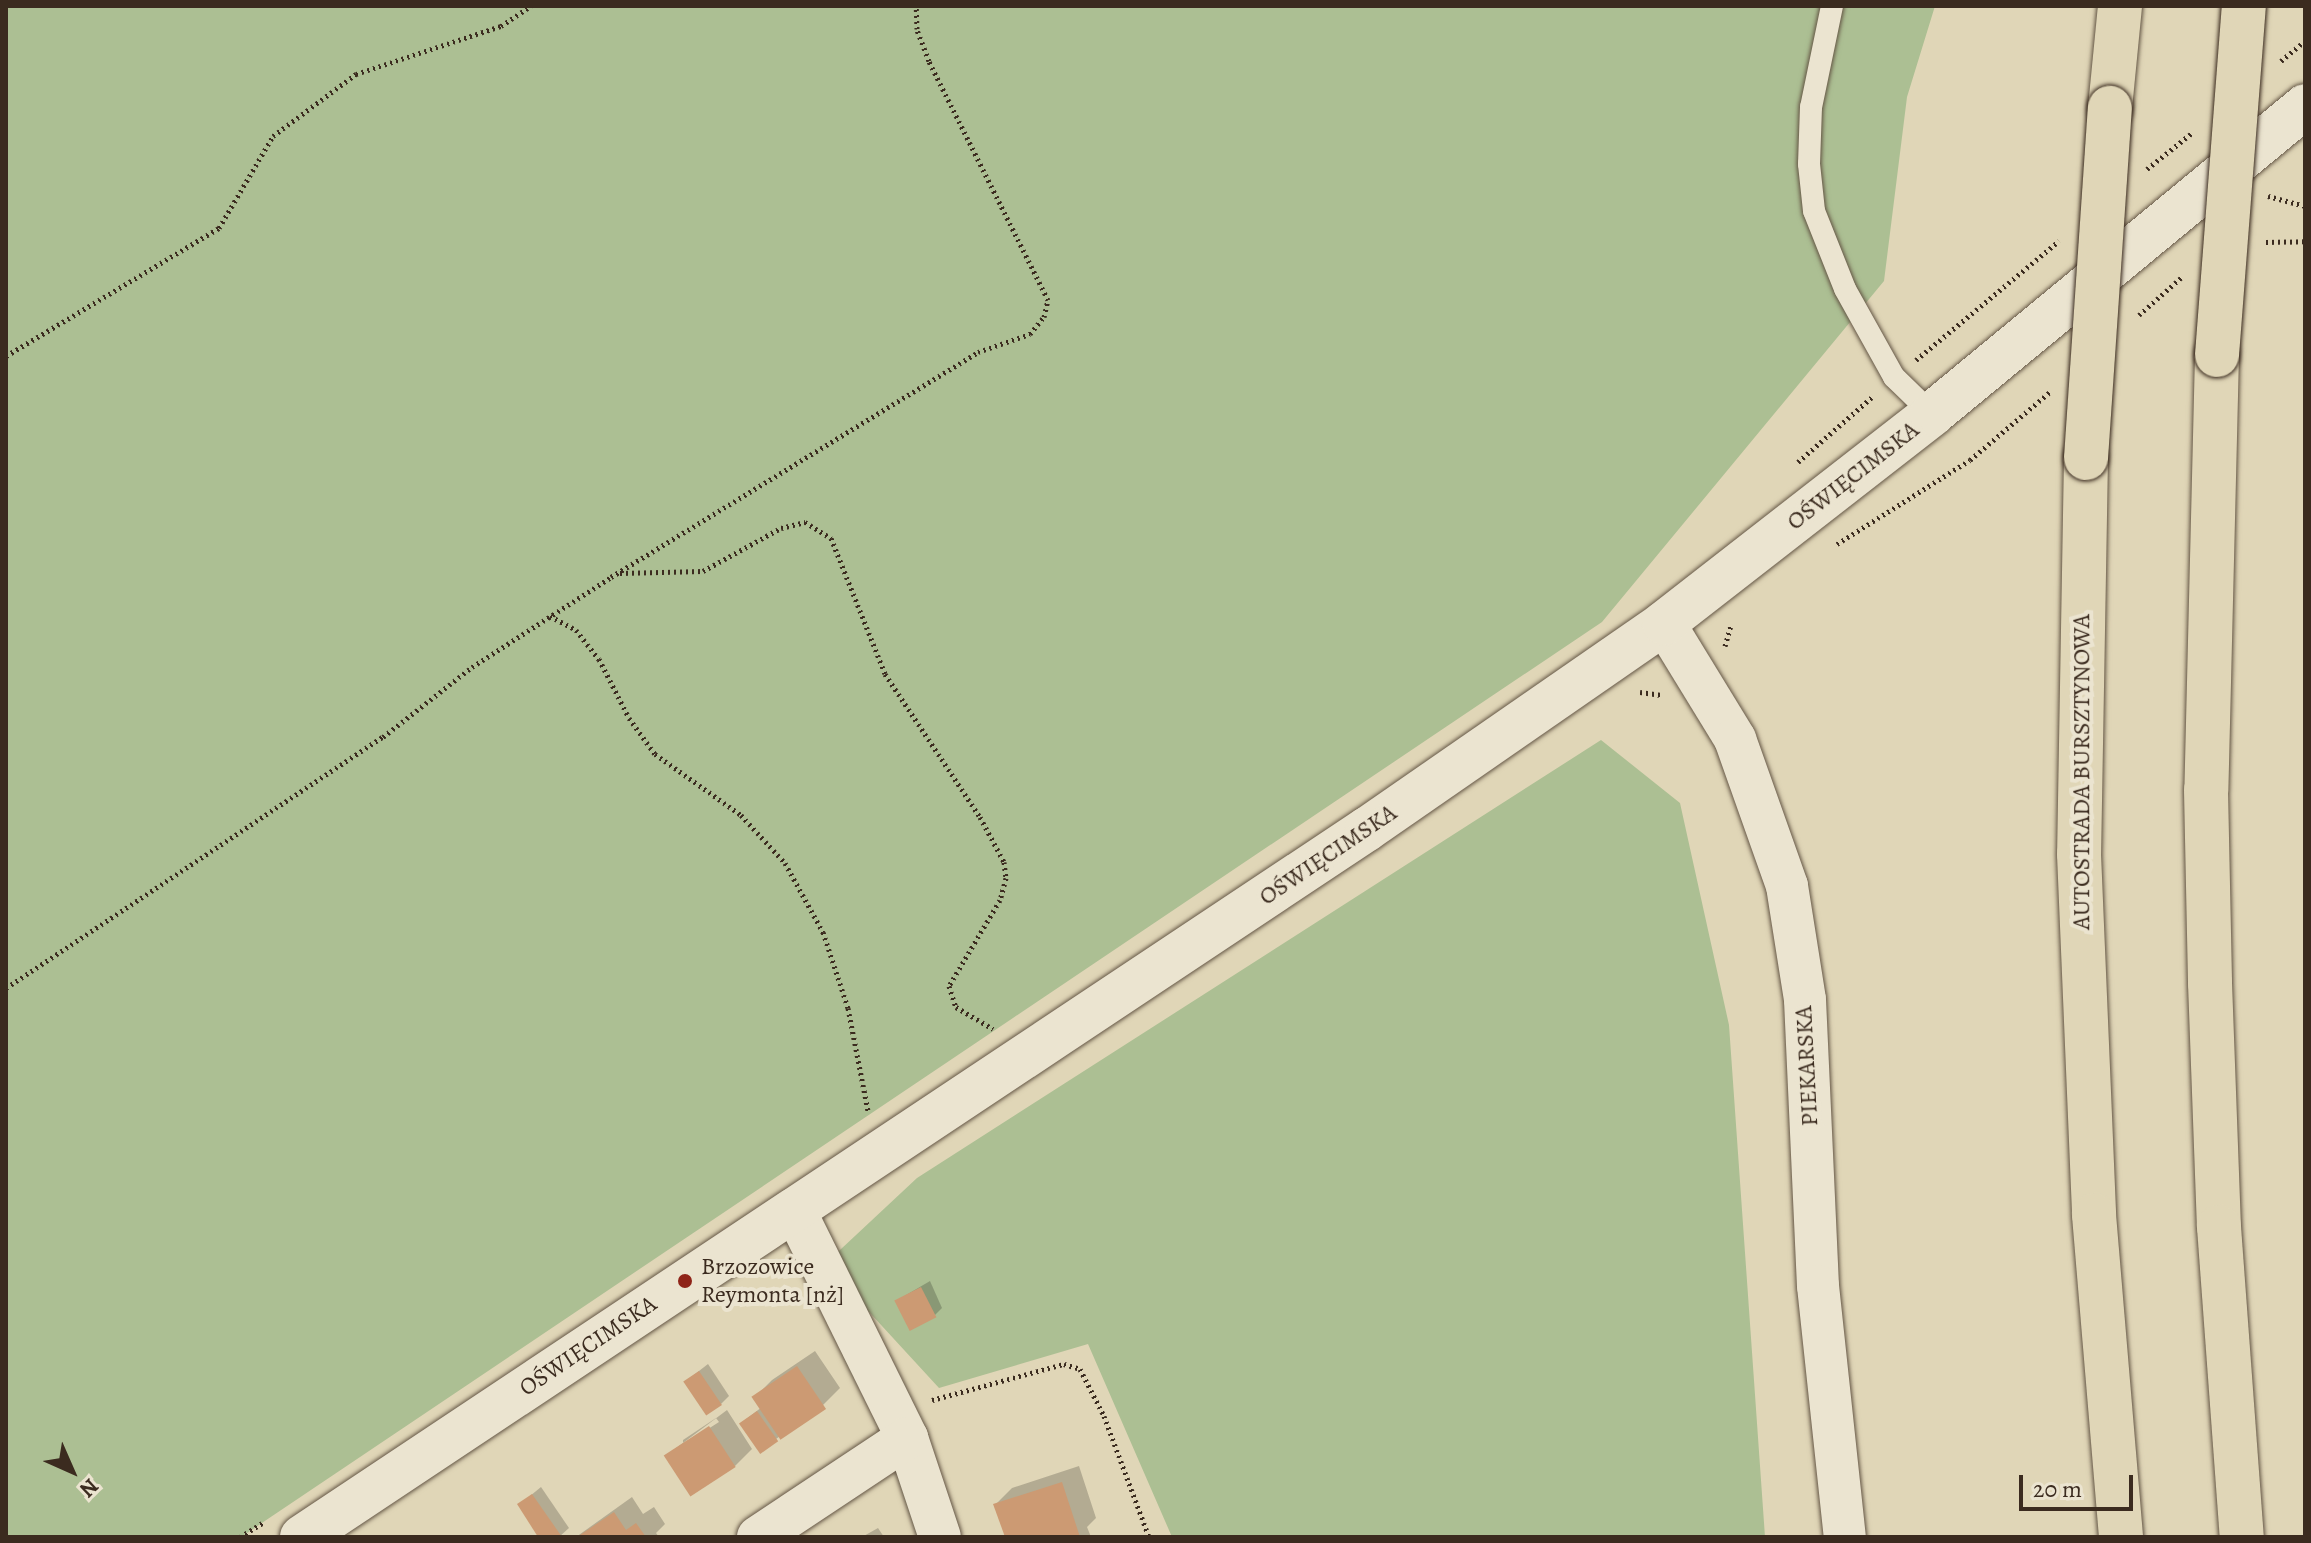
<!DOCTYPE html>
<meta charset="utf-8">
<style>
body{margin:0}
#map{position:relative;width:2311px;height:1543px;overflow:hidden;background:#e0d6b7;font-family:Alegreya,serif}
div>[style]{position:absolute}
.green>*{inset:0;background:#acbf93}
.shadow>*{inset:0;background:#0003}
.building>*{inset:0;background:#cc9a73;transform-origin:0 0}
.path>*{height:5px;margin-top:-2.5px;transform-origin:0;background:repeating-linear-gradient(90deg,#3b2b1f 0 2px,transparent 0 6px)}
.roads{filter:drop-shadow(0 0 2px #645645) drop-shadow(0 0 2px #645645)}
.service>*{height:22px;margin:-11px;padding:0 11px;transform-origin:11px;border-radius:11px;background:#ebe4d0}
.minor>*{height:42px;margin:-21px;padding:0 21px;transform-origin:21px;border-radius:21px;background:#ebe4d0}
.tertiary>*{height:44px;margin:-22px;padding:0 22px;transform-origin:22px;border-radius:22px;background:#ebe4d0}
.motorway>*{height:44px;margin:-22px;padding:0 22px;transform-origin:22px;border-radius:22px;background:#e0d6b7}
.bridges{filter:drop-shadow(0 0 2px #3b2b1f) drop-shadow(0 0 2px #3b2b1f)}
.motorway-bridge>*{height:44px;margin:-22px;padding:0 22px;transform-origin:22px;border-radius:22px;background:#e0d6b7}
.dots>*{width:22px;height:22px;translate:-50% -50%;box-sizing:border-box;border:4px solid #ebe4d0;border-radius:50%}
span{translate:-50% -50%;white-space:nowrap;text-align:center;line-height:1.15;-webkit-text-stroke:8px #ebe4d0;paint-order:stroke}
.street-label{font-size:24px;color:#3b2b1f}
.poi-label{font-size:24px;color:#3b2b1f}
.left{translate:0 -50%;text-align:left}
.frame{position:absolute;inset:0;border:8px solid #3b2b1f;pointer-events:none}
.north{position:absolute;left:32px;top:1431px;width:80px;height:80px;-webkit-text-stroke:6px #ebe4d0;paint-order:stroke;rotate:135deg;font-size:22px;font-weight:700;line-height:32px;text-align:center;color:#3b2b1f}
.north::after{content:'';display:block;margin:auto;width:28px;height:36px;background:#3b2b1f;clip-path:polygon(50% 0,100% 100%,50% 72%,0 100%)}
.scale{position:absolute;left:2019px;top:1475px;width:114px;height:36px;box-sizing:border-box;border:4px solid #3b2b1f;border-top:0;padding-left:10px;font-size:24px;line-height:28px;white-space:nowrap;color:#3b2b1f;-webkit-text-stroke:6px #ebe4d0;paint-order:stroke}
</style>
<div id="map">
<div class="green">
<div style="clip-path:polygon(6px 6px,1935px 6px,1907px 97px,1884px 281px,1602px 622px,241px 1537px,6px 1537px)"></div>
<div style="clip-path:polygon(1601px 740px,1680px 803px,1729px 1025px,1765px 1537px,1172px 1537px,1088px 1344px,939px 1388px,825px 1264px,917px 1178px)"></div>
</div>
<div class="shadow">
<div style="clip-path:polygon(930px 1281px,942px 1308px,934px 1316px,896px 1301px)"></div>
<div style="clip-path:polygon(815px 1351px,840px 1388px,823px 1405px,776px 1439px,741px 1423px,762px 1407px,755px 1397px,772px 1380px)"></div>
<div style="clip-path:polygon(708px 1364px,729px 1396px,721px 1404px,686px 1381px)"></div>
<div style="clip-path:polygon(evenodd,727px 1410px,752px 1449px,735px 1466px,667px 1455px,727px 1410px,716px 1418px,719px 1422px,683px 1445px,683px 1440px,716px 1418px)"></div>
<div style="clip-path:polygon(1079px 1466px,1096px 1518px,1087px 1527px,1091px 1537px,1007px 1537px,995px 1505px,1012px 1488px)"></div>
<div style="clip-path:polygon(541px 1487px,569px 1528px,559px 1537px,540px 1537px,519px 1505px)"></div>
<div style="clip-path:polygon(632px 1497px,643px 1514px,654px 1507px,665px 1524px,656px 1533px,659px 1537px,576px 1537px)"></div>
<div style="clip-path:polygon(878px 1528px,884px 1537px,862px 1537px)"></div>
</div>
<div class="building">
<div style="left:921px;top:1287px;width:34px;height:30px;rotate:63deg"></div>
<div style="left:797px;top:1366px;width:52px;height:55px;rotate:56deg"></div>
<div style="left:699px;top:1371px;width:41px;height:19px;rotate:56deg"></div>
<div style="left:757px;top:1411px;width:37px;height:22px;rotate:55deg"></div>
<div style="left:709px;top:1426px;width:49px;height:54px;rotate:57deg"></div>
<div style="clip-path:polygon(1062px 1482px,1080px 1537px,1005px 1537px,993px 1504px)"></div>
<div style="clip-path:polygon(532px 1494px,562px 1537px,538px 1537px,517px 1504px)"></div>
<div style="clip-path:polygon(614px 1512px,626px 1530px,636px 1523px,646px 1537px,577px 1537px)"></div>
</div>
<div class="path">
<div style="left:2281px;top:61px;width:31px;rotate:-40deg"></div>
<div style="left:2147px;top:169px;width:58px;rotate:-38.7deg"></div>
<div style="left:2268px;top:196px;width:38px;rotate:15deg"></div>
<div style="left:2266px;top:242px;width:39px;rotate:-1deg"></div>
<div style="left:2139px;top:315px;width:57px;rotate:-41.5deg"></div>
<div style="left:6px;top:356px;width:249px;rotate:-31deg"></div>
<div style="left:219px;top:228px;width:107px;rotate:-59.6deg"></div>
<div style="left:273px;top:136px;width:104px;rotate:-36.8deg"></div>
<div style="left:356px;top:74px;width:153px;rotate:-18.3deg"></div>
<div style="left:501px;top:26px;width:36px;rotate:-34deg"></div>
<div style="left:1916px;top:360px;width:186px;rotate:-39.8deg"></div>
<div style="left:1798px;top:462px;width:98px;rotate:-41.3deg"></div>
<div style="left:1837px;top:544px;width:157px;rotate:-32.3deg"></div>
<div style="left:1970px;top:460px;width:105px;rotate:-40.4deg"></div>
<div style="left:620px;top:573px;width:83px;rotate:-1.4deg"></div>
<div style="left:703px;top:571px;width:89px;rotate:-28.9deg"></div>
<div style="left:781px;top:528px;width:25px;rotate:-14deg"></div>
<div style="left:805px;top:522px;width:31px;rotate:32deg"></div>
<div style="left:831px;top:538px;width:146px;rotate:68.3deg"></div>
<div style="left:885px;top:674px;width:172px;rotate:56.4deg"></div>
<div style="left:980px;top:817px;width:51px;rotate:61.9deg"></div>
<div style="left:1004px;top:862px;width:16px;rotate:83deg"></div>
<div style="left:1006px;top:878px;width:23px;rotate:105deg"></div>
<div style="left:1000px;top:900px;width:100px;rotate:120.7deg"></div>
<div style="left:949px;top:986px;width:22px;rotate:72deg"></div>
<div style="left:956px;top:1007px;width:43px;rotate:30.7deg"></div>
<div style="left:550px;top:616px;width:30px;rotate:28deg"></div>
<div style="left:576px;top:630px;width:37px;rotate:52deg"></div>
<div style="left:599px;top:659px;width:66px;rotate:63deg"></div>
<div style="left:629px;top:718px;width:44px;rotate:54.2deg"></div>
<div style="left:655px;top:754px;width:105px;rotate:35.3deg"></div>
<div style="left:741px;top:815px;width:65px;rotate:47.5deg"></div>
<div style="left:785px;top:863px;width:79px;rotate:61.2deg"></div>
<div style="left:823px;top:932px;width:80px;rotate:71.8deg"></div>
<div style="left:848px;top:1008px;width:105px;rotate:79deg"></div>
<div style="left:1725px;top:646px;width:22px;rotate:-74deg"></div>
<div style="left:1640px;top:692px;width:22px;rotate:8deg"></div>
<div style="left:6px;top:988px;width:453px;rotate:-33.7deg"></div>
<div style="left:383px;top:737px;width:113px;rotate:-38.2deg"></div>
<div style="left:472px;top:667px;width:166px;rotate:-32.9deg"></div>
<div style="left:611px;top:577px;width:430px;rotate:-31.5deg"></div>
<div style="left:978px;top:352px;width:55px;rotate:-19.1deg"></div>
<div style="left:1030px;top:334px;width:22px;rotate:-51deg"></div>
<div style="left:1044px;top:317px;width:17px;rotate:-77deg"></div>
<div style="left:1048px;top:300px;width:267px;rotate:-116.5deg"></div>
<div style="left:929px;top:61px;width:34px;rotate:-111deg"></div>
<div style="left:917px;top:29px;width:23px;rotate:-92deg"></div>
<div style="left:932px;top:1400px;width:137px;rotate:-15.3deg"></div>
<div style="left:1064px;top:1364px;width:17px;rotate:17deg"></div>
<div style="left:1080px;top:1369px;width:53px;rotate:62.9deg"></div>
<div style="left:1104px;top:1416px;width:129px;rotate:69.6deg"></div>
<div style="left:240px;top:1537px;width:28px;rotate:-32deg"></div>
</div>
<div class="roads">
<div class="service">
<div style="left:1832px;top:6px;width:103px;rotate:101.7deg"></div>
<div style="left:1811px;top:107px;width:57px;rotate:92deg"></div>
<div style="left:1809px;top:164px;width:47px;rotate:83.9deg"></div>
<div style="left:1814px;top:211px;width:84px;rotate:68.3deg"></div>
<div style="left:1845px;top:289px;width:101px;rotate:60.9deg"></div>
<div style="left:1894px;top:377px;width:53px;rotate:44.2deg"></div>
</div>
<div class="minor">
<div style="left:1664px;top:623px;width:136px;rotate:58.5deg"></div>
<div style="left:1735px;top:739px;width:156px;rotate:70.5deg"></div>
<div style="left:1787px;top:886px;width:115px;rotate:81deg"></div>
<div style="left:1805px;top:1000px;width:286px;rotate:87.4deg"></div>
<div style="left:1818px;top:1286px;width:252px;rotate:83.9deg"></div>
<div style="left:794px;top:1209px;width:255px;rotate:63.7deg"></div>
<div style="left:907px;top:1438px;width:104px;rotate:71.6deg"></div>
<div style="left:758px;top:1537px;width:179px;rotate:-33.6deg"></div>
</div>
<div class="tertiary">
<div style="left:302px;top:1537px;width:1279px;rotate:-33.62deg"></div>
<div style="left:1367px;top:829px;width:361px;rotate:-34.7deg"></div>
<div style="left:1664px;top:623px;width:340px;rotate:-37.9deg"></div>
<div style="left:1932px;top:414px;width:484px;rotate:-39.5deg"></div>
</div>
<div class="motorway">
<div style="left:2110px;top:108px;width:102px;rotate:-84.4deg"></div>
<div style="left:2217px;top:355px;width:435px;rotate:91.4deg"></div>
<div style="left:2206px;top:790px;width:193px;rotate:88.8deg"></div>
<div style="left:2210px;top:983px;width:244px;rotate:87.9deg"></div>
<div style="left:2219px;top:1227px;width:311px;rotate:85.8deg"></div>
<div style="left:2086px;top:458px;width:396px;rotate:91deg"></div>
<div style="left:2079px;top:854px;width:361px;rotate:87.6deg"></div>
<div style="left:2094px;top:1215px;width:323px;rotate:85.2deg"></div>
</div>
</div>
<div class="bridges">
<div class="motorway-bridge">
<div style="left:2217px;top:355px;width:350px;rotate:-85.6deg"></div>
<div style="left:2086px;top:458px;width:351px;rotate:-86.1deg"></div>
</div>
</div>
<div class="dots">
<div style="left:685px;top:1281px;background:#8f2418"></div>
</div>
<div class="street-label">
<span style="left:1853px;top:476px;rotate:-38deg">OŚWIĘCIMSKA</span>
<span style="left:2082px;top:772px;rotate:-90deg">AUTOSTRADA BURSZTYNOWA</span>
<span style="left:1328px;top:855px;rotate:-34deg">OŚWIĘCIMSKA</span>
<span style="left:1807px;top:1066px;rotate:-93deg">PIEKARSKA</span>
<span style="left:588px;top:1346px;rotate:-34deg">OŚWIĘCIMSKA</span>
</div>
<div class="poi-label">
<span class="left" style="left:701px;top:1281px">Brzozowice<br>Reymonta [nż]</span>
</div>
<div class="frame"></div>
<div class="north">N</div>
<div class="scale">20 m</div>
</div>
